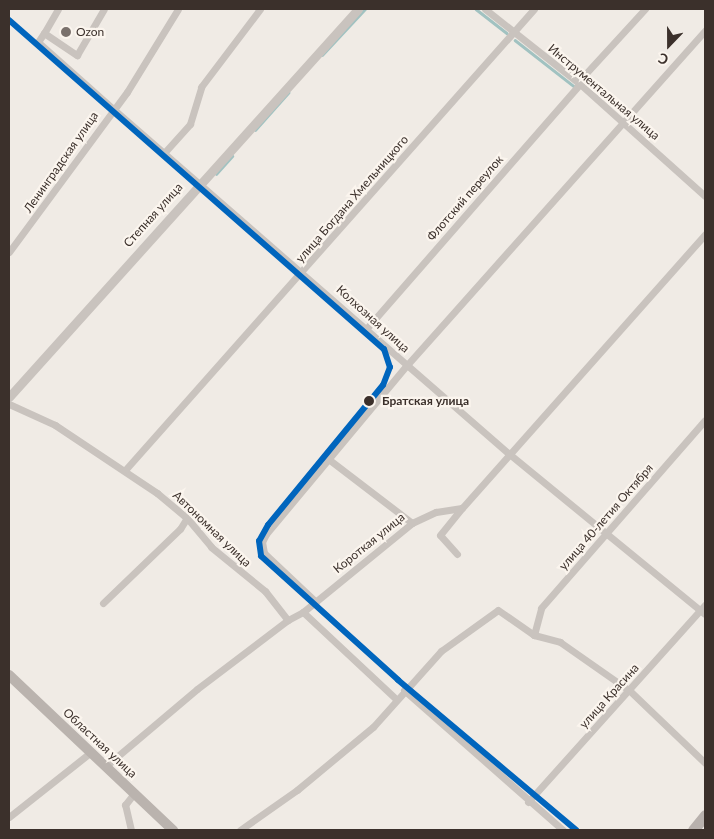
<!DOCTYPE html>
<meta charset="utf-8">
<style>
body{margin:0}
#map{position:relative;width:714px;height:839px;overflow:hidden;background:#f0ebe5;font-family:Lato,sans-serif}
div>[style]{position:absolute}
.stream>*{height:2.5px;margin:-1.25px;padding:0 1.25px;transform-origin:1.25px;border-radius:1.25px;background:#a1c2c1}
.minor>*{height:7px;margin:-3.5px;padding:0 3.5px;transform-origin:3.5px;border-radius:3.5px;background:#c9c3be}
.tertiary>*{height:9px;margin:-4.5px;padding:0 4.5px;transform-origin:4.5px;border-radius:4.5px;background:#c9c3be}
.secondary>*{height:10px;margin:-5px;padding:0 5px;transform-origin:5px;border-radius:5px;background:#bab3ae}
.primary>*{height:11px;margin:-5.5px;padding:0 5.5px;transform-origin:5.5px;border-radius:5.5px;background:#b8b1ad}
.tram-1>*{height:6px;margin:-3px;padding:0 3px;transform-origin:3px;border-radius:3px;background:#0065bd}
.dots>*{width:14px;height:14px;translate:-50% -50%;box-sizing:border-box;border:2px solid #fbf5ee;border-radius:50%}
span{translate:-50% -50%;white-space:nowrap;text-align:center;line-height:1.15;-webkit-text-stroke:4.5px #fbf5ee;paint-order:stroke}
.poi-label{font-size:12px;color:#3b302b}
.left{translate:0 -50%;text-align:left}
.street-label{font-size:12px;color:#3b302b}
.stop-label{font-size:12px;color:#3b302b;font-weight:700}
.frame{position:absolute;inset:0;border:10px solid #3b302b;pointer-events:none}
.north{position:absolute;left:644px;top:20px;width:50px;height:50px;-webkit-text-stroke:4px #fbf5ee;paint-order:stroke;rotate:202deg;font-size:14px;font-weight:700;line-height:20px;text-align:center;color:#3b302b}
.north::after{content:'';display:block;margin:auto;width:18px;height:22px;background:#3b302b;clip-path:polygon(50% 0,100% 100%,50% 72%,0 100%)}
</style>
<div id="map">
<div class="stream">
<div style="left:476px;top:9px;width:39px;rotate:38deg"></div>
<div style="left:515px;top:40px;width:76px;rotate:38.1deg"></div>
<div style="left:322px;top:55px;width:63px;rotate:-46.9deg"></div>
<div style="left:255px;top:130px;width:50px;rotate:-48.3deg"></div>
<div style="left:216px;top:174px;width:24px;rotate:-48deg"></div>
</div>
<div class="minor">
<div style="left:58px;top:9px;width:28px;rotate:120deg"></div>
<div style="left:44px;top:33px;width:40px;rotate:34deg"></div>
<div style="left:77px;top:55px;width:53px;rotate:-59.6deg"></div>
<div style="left:485px;top:9px;width:121px;rotate:38.3deg"></div>
<div style="left:580px;top:84px;width:168px;rotate:41.9deg"></div>
<div style="left:44px;top:33px;width:11px;rotate:124deg"></div>
<div style="left:38px;top:42px;width:99px;rotate:41.7deg"></div>
<div style="left:112px;top:108px;width:525px;rotate:41.06deg"></div>
<div style="left:508px;top:453px;width:254px;rotate:39.3deg"></div>
<div style="left:578px;top:82px;width:99px;rotate:-47.5deg"></div>
<div style="left:164px;top:153px;width:39px;rotate:-48deg"></div>
<div style="left:190px;top:124px;width:39px;rotate:-73deg"></div>
<div style="left:201px;top:87px;width:98px;rotate:-52.9deg"></div>
<div style="left:9px;top:252px;width:199px;rotate:-53.6deg"></div>
<div style="left:127px;top:92px;width:97px;rotate:-58.4deg"></div>
<div style="left:367px;top:328px;width:324px;rotate:-48.9deg"></div>
<div style="left:9px;top:404px;width:51px;rotate:24.5deg"></div>
<div style="left:55px;top:425px;width:123px;rotate:33.7deg"></div>
<div style="left:157px;top:493px;width:39px;rotate:40deg"></div>
<div style="left:187px;top:518px;width:38px;rotate:50deg"></div>
<div style="left:211px;top:547px;width:70px;rotate:39.2deg"></div>
<div style="left:265px;top:591px;width:37px;rotate:52deg"></div>
<div style="left:327px;top:458px;width:107px;rotate:37.4deg"></div>
<div style="left:126px;top:469px;width:615px;rotate:-48.43deg"></div>
<div style="left:457px;top:554px;width:25px;rotate:-132deg"></div>
<div style="left:440px;top:535px;width:35px;rotate:-51deg"></div>
<div style="left:316px;top:602px;width:71px;rotate:-136.7deg"></div>
<div style="left:264px;top:553px;width:11px;rotate:-100deg"></div>
<div style="left:262px;top:542px;width:9px;rotate:-63deg"></div>
<div style="left:266px;top:534px;width:220px;rotate:-50.2deg"></div>
<div style="left:407px;top:365px;width:448px;rotate:-48.3deg"></div>
<div style="left:103px;top:603px;width:107px;rotate:-43.9deg"></div>
<div style="left:180px;top:529px;width:13px;rotate:-58deg"></div>
<div style="left:303px;top:612px;width:127px;rotate:43.1deg"></div>
<div style="left:534px;top:635px;width:28px;rotate:-75deg"></div>
<div style="left:541px;top:608px;width:249px;rotate:-48.9deg"></div>
<div style="left:404px;top:690px;width:212px;rotate:41.4deg"></div>
<div style="left:106px;top:766px;width:119px;rotate:-40.2deg"></div>
<div style="left:197px;top:689px;width:114px;rotate:-37.2deg"></div>
<div style="left:288px;top:620px;width:17px;rotate:-28deg"></div>
<div style="left:303px;top:612px;width:141px;rotate:-39.2deg"></div>
<div style="left:412px;top:523px;width:26px;rotate:-25deg"></div>
<div style="left:436px;top:512px;width:26px;rotate:-9deg"></div>
<div style="left:462px;top:508px;width:366px;rotate:-48.4deg"></div>
<div style="left:528px;top:802px;width:265px;rotate:-48.1deg"></div>
<div style="left:9px;top:817px;width:105px;rotate:-38.4deg"></div>
<div style="left:131px;top:830px;width:26px;rotate:-103deg"></div>
<div style="left:125px;top:805px;width:16px;rotate:-52deg"></div>
<div style="left:240px;top:830px;width:70px;rotate:-35.1deg"></div>
<div style="left:297px;top:790px;width:99px;rotate:-39.7deg"></div>
<div style="left:373px;top:727px;width:102px;rotate:-48.2deg"></div>
<div style="left:441px;top:651px;width:70px;rotate:-35.7deg"></div>
<div style="left:498px;top:610px;width:44px;rotate:34.8deg"></div>
<div style="left:534px;top:635px;width:27px;rotate:15deg"></div>
<div style="left:560px;top:642px;width:85px;rotate:35deg"></div>
<div style="left:630px;top:691px;width:104px;rotate:43.8deg"></div>
</div>
<div class="tertiary">
<div style="left:9px;top:397px;width:522px;rotate:-48.03deg"></div>
</div>
<div class="secondary">
<div style="left:9px;top:675px;width:226px;rotate:43.4deg"></div>
</div>
<div class="primary">
<div style="left:693px;top:830px;width:19px;rotate:-51deg"></div>
</div>
<div class="tram-1">
<div style="left:9px;top:20px;width:499px;rotate:41.3deg"></div>
<div style="left:384px;top:349px;width:19px;rotate:72deg"></div>
<div style="left:390px;top:367px;width:19px;rotate:111deg"></div>
<div style="left:383px;top:385px;width:181px;rotate:129.4deg"></div>
<div style="left:268px;top:525px;width:18px;rotate:119deg"></div>
<div style="left:259px;top:541px;width:15px;rotate:82deg"></div>
<div style="left:261px;top:556px;width:185px;rotate:42.1deg"></div>
<div style="left:398px;top:680px;width:233px;rotate:40.1deg"></div>
</div>
<div class="dots">
<div style="left:66px;top:32px;background:#7a716c"></div>
<div style="left:369px;top:401px;background:#3b302b"></div>
</div>
<div class="poi-label">
<span class="left" style="left:76px;top:32px">Ozon</span>
</div>
<div class="street-label">
<span style="left:604px;top:92px;rotate:40deg">Инструментальная улица</span>
<span style="left:61px;top:162px;rotate:-55deg">Ленинградская улица</span>
<span style="left:465px;top:198px;rotate:-49deg">Флотский переулок</span>
<span style="left:352px;top:199px;rotate:-49deg">улица Богдана Хмельницкого</span>
<span style="left:153px;top:215px;rotate:-48deg">Степная улица</span>
<span style="left:373px;top:319px;rotate:42deg">Колхозная улица</span>
<span style="left:606px;top:517px;rotate:-49deg">улица 40-летия Октября</span>
<span style="left:212px;top:529px;rotate:44deg">Автономная улица</span>
<span style="left:369px;top:543px;rotate:-39deg">Короткая улица</span>
<span style="left:609px;top:696px;rotate:-48deg">улица Красина</span>
<span style="left:100px;top:743px;rotate:43deg">Областная улица</span>
</div>
<div class="stop-label">
<span class="left" style="left:382px;top:401px">Братская улица</span>
</div>
<div class="frame"></div>
<div class="north">С</div>
</div>
